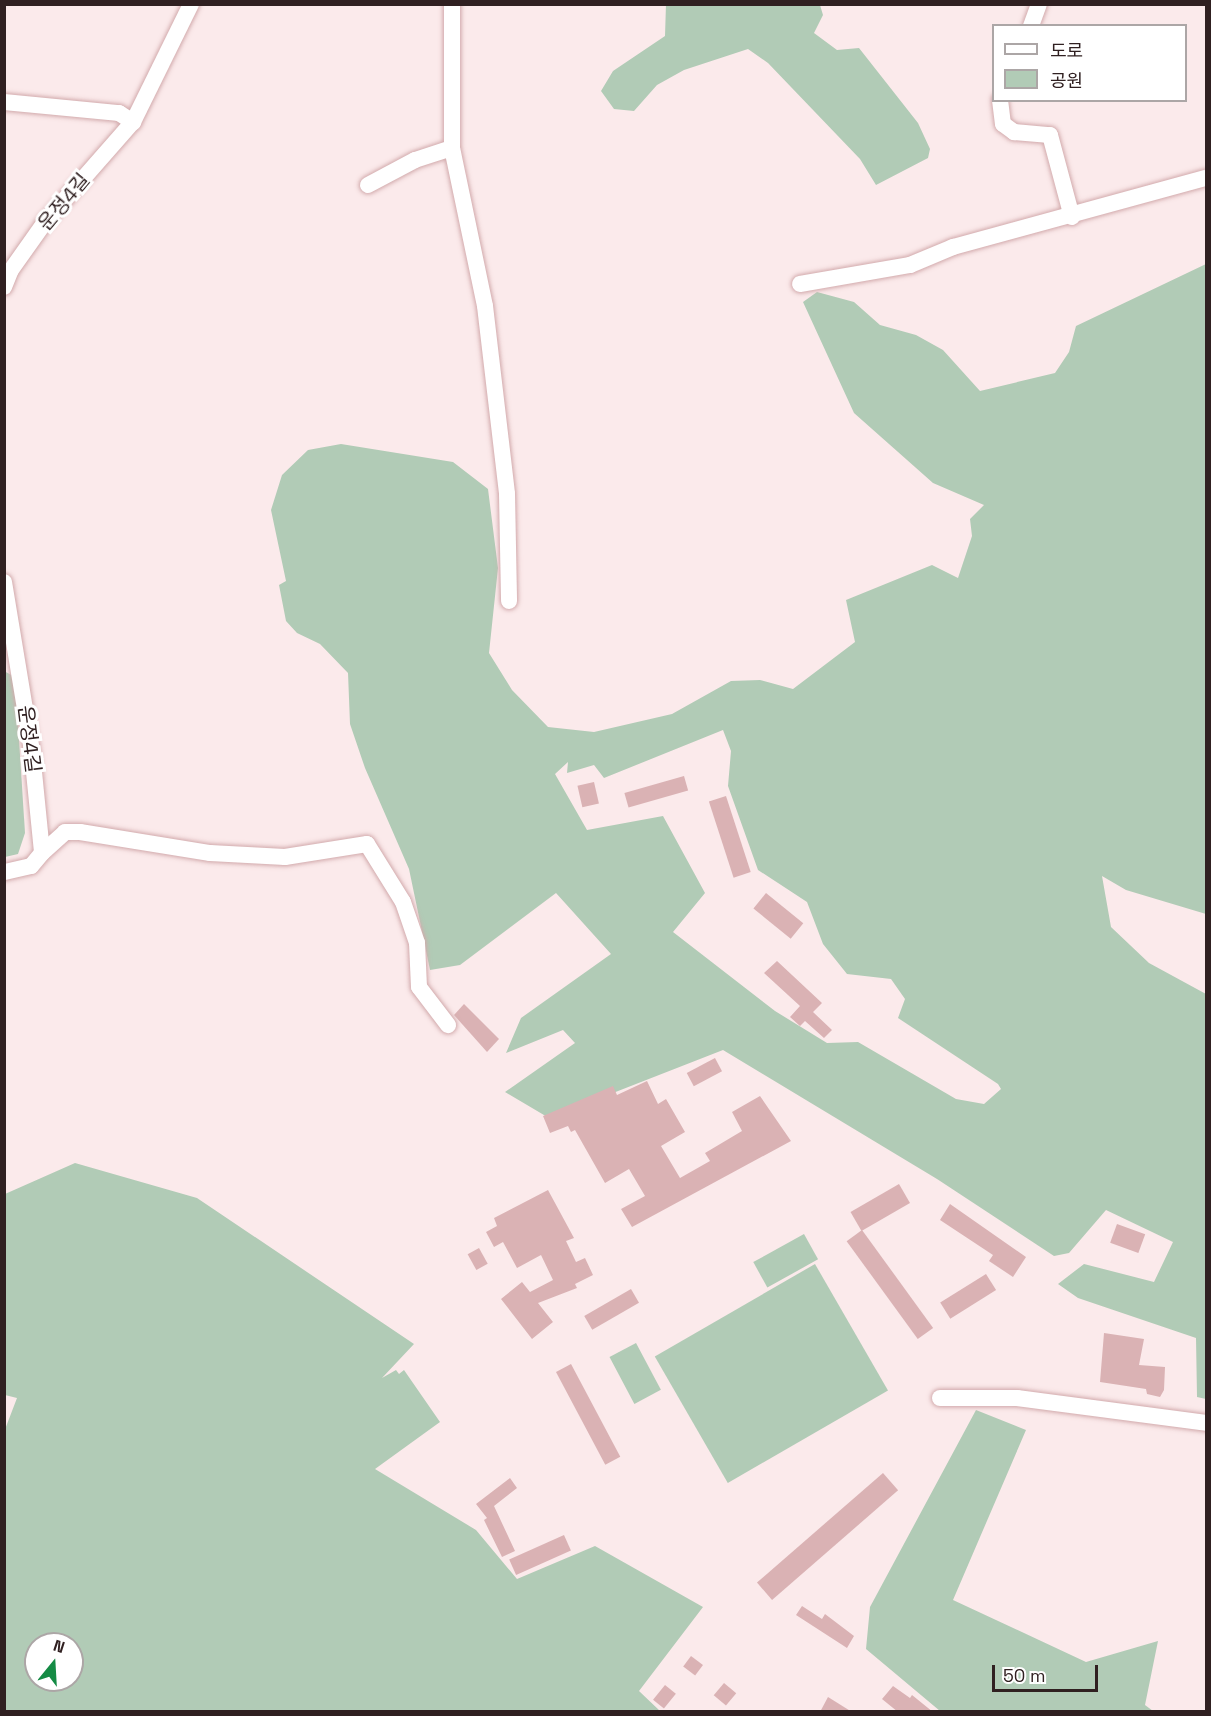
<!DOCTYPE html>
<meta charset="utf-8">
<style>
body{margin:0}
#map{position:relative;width:1211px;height:1716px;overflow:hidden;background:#fbeaeb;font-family:"Space Grotesk","Noto Sans KR",sans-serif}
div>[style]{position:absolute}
.green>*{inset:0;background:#b1cbb6;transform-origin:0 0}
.building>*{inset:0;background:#dab2b4;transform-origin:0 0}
.roads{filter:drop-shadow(0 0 2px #d2aaac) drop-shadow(0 0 2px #d2aaac)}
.minor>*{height:16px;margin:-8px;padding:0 8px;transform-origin:8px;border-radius:8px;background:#fff}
span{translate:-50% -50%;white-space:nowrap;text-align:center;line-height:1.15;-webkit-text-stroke:6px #fff;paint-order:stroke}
.street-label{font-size:20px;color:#302021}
.frame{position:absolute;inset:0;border:6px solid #302021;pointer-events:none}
.legend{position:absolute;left:992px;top:24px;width:195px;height:78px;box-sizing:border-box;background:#fff;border:2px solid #aca6a6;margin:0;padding:8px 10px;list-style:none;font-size:18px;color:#302021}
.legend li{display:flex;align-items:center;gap:12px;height:30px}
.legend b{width:30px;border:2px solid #aca6a6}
.north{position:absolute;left:24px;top:1632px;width:60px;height:60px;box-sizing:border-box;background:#fff;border:2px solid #aca6a6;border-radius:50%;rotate:18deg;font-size:16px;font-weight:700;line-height:24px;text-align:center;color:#302021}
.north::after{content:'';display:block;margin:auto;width:21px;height:27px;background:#158b45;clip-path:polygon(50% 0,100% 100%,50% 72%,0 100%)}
.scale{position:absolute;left:992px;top:1665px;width:106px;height:27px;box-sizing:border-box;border:3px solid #302021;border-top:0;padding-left:8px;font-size:18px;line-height:21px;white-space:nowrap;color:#302021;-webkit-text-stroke:4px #fff;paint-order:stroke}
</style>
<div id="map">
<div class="green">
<div style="clip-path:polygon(666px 4px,820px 5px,823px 15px,814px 33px,837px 50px,859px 48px,918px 123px,930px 149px,928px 158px,876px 185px,860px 159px,768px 63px,748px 49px,684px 70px,657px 85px,634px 111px,614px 109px,601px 91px,613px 71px,665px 36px)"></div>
<div style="clip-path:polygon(evenodd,1206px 264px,1206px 914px,1126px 890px,1102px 876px,1111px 927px,1149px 963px,1206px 994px,1206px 1399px,1197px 1397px,1196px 1338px,1078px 1298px,1058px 1284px,1084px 1264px,1154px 1282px,1173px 1242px,1106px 1210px,1069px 1253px,1054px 1256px,937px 1179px,723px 1050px,549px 1118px,505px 1092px,575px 1043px,563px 1030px,506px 1053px,521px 1018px,611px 954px,556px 893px,460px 965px,430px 970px,409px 869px,365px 768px,350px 724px,348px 673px,320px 644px,297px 633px,286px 621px,279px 585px,286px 581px,271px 510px,282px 475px,308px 450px,341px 444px,453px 462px,488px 489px,498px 568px,489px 653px,512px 690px,548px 727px,594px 732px,672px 714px,731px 681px,760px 680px,793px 689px,855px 642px,846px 600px,932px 565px,958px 578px,972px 536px,970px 519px,984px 505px,933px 483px,854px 413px,803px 302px,817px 292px,854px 302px,880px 325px,916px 335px,943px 350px,980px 391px,1055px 373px,1069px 352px,1076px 326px,1206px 264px,723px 730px,731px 751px,728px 786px,758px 870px,807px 902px,823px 944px,847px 974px,891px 979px,905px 999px,898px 1018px,998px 1084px,1001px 1089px,984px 1104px,956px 1099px,858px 1042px,827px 1043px,775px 1011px,673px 932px,705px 893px,663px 816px,587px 830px,555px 774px,568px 762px,567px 773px,594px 765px,604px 778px,723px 730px)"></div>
<div style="clip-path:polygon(4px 671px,15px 677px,25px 833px,18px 854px,5px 857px)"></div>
<div style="clip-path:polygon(evenodd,75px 1163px,197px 1198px,414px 1344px,382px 1378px,396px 1370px,399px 1374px,404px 1370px,440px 1422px,375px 1469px,476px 1530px,517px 1579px,595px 1546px,703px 1607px,639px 1691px,660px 1711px,5px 1711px,4px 1432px,17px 1398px,5px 1395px,5px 1194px,75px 1163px,36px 1644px,72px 1644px,72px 1680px,36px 1680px,36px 1644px)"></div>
<div style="left:804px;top:1234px;width:29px;height:58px;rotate:61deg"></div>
<div style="left:815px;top:1264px;width:146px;height:185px;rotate:60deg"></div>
<div style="left:636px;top:1343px;width:53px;height:30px;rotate:62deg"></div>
<div style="clip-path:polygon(976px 1410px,1026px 1430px,953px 1600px,1086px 1662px,1158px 1641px,1145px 1705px,1153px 1711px,940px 1711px,866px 1649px,870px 1607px)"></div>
</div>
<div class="building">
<div style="left:684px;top:776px;width:15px;height:62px;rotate:74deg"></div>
<div style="left:594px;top:782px;width:22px;height:17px;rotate:77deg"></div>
<div style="left:726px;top:796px;width:80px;height:18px;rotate:72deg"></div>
<div style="left:766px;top:893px;width:48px;height:20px;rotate:39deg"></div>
<div style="clip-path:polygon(777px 961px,822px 1003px,813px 1012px,832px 1030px,824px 1038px,805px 1021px,800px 1026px,790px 1017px,800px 1006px,764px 973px)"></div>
<div style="clip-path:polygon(464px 1004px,499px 1039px,487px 1052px,454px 1015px)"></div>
<div style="left:715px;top:1058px;width:15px;height:32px;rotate:62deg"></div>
<div style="clip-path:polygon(647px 1081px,658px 1104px,666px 1099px,685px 1132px,661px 1146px,680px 1178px,710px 1161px,705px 1153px,742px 1131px,732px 1112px,760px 1096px,791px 1141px,632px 1227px,621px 1209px,645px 1196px,629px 1169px,605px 1183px,575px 1130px,571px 1132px,568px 1126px,550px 1133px,543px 1116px,613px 1086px,617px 1095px)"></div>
<div style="left:899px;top:1184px;width:22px;height:56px;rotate:60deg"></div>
<div style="clip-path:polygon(548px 1190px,574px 1238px,566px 1241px,576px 1262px,585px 1258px,593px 1275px,575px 1284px,577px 1288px,538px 1303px,553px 1322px,532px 1339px,501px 1299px,522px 1282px,530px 1292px,553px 1280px,541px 1255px,517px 1268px,503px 1242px,494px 1247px,486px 1232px,497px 1226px,494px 1218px)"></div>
<div style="clip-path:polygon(950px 1204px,1026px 1257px,1013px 1277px,989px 1261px,993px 1255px,940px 1220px)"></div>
<div style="left:1117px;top:1224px;width:30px;height:20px;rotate:20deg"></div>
<div style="left:862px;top:1230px;width:121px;height:19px;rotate:54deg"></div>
<div style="left:479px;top:1248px;width:18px;height:13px;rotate:61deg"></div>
<div style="left:986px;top:1274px;width:19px;height:54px;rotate:58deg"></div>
<div style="left:631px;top:1289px;width:16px;height:54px;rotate:60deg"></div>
<div style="clip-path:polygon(1104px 1333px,1144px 1339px,1139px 1365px,1165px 1367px,1164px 1390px,1160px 1397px,1147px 1394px,1146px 1389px,1100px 1382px)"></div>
<div style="left:571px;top:1364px;width:105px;height:17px;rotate:62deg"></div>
<div style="left:883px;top:1473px;width:23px;height:167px;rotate:49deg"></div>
<div style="clip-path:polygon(510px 1478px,517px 1488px,494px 1506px,515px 1551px,502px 1557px,484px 1520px,487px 1518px,476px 1504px)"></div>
<div style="left:564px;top:1535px;width:17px;height:60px;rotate:66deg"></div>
<div style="clip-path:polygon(802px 1606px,822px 1619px,825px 1614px,854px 1636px,847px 1648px,796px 1615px)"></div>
<div style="left:691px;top:1656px;width:15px;height:13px;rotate:37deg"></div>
<div style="left:724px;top:1683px;width:16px;height:16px;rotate:40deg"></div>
<div style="left:665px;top:1685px;width:14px;height:19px;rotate:39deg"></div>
<div style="clip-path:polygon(893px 1686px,910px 1698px,912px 1695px,933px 1712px,898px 1712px,882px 1699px)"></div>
<div style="clip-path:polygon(828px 1697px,852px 1712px,820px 1712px)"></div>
</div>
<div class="roads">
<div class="minor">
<div style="left:452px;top:4px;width:144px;rotate:90deg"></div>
<div style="left:452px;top:148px;width:161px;rotate:78.2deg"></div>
<div style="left:485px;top:306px;width:189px;rotate:83.3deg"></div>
<div style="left:507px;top:494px;width:107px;rotate:88.9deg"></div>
<div style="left:1031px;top:26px;width:23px;rotate:-70deg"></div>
<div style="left:1000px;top:100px;width:24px;rotate:83deg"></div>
<div style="left:1003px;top:124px;width:14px;rotate:36deg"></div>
<div style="left:1014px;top:132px;width:36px;rotate:5deg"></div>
<div style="left:1050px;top:135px;width:85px;rotate:75deg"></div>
<div style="left:4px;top:102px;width:116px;rotate:5.5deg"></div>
<div style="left:119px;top:113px;width:17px;rotate:33deg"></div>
<div style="left:368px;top:185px;width:53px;rotate:-28deg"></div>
<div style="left:415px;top:160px;width:39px;rotate:-18deg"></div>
<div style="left:800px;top:284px;width:112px;rotate:-9.8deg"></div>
<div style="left:910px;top:265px;width:47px;rotate:-22.7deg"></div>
<div style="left:953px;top:247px;width:262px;rotate:-15.3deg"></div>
<div style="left:4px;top:287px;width:18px;rotate:-68deg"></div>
<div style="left:11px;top:270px;width:59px;rotate:-54.7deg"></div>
<div style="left:45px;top:222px;width:133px;rotate:-48.7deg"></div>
<div style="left:133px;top:122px;width:131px;rotate:-63.8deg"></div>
<div style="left:4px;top:582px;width:172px;rotate:80.6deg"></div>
<div style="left:32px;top:752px;width:101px;rotate:84.3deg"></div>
<div style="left:42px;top:853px;width:17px;rotate:130deg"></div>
<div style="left:31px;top:866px;width:28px;rotate:167deg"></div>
<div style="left:42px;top:853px;width:31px;rotate:-42deg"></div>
<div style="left:65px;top:832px;width:15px"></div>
<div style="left:80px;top:832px;width:132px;rotate:9.2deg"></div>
<div style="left:210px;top:853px;width:75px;rotate:3.1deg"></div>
<div style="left:285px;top:857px;width:83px;rotate:-9deg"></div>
<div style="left:367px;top:844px;width:68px;rotate:58.2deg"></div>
<div style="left:403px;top:902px;width:43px;rotate:71.1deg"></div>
<div style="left:417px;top:943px;width:44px;rotate:87.4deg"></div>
<div style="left:419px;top:987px;width:48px;rotate:52.7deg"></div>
<div style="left:940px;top:1398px;width:77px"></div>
<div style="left:1017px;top:1398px;width:191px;rotate:7.5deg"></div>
</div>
</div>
<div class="street-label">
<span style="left:64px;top:202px;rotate:-50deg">운정4길</span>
<span style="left:29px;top:739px;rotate:83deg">운정4길</span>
</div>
<div class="frame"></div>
<ul class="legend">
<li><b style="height:8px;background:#fff"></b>도로</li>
<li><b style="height:16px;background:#b1cbb6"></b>공원</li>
</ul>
<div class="north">N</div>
<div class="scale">50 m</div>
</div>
